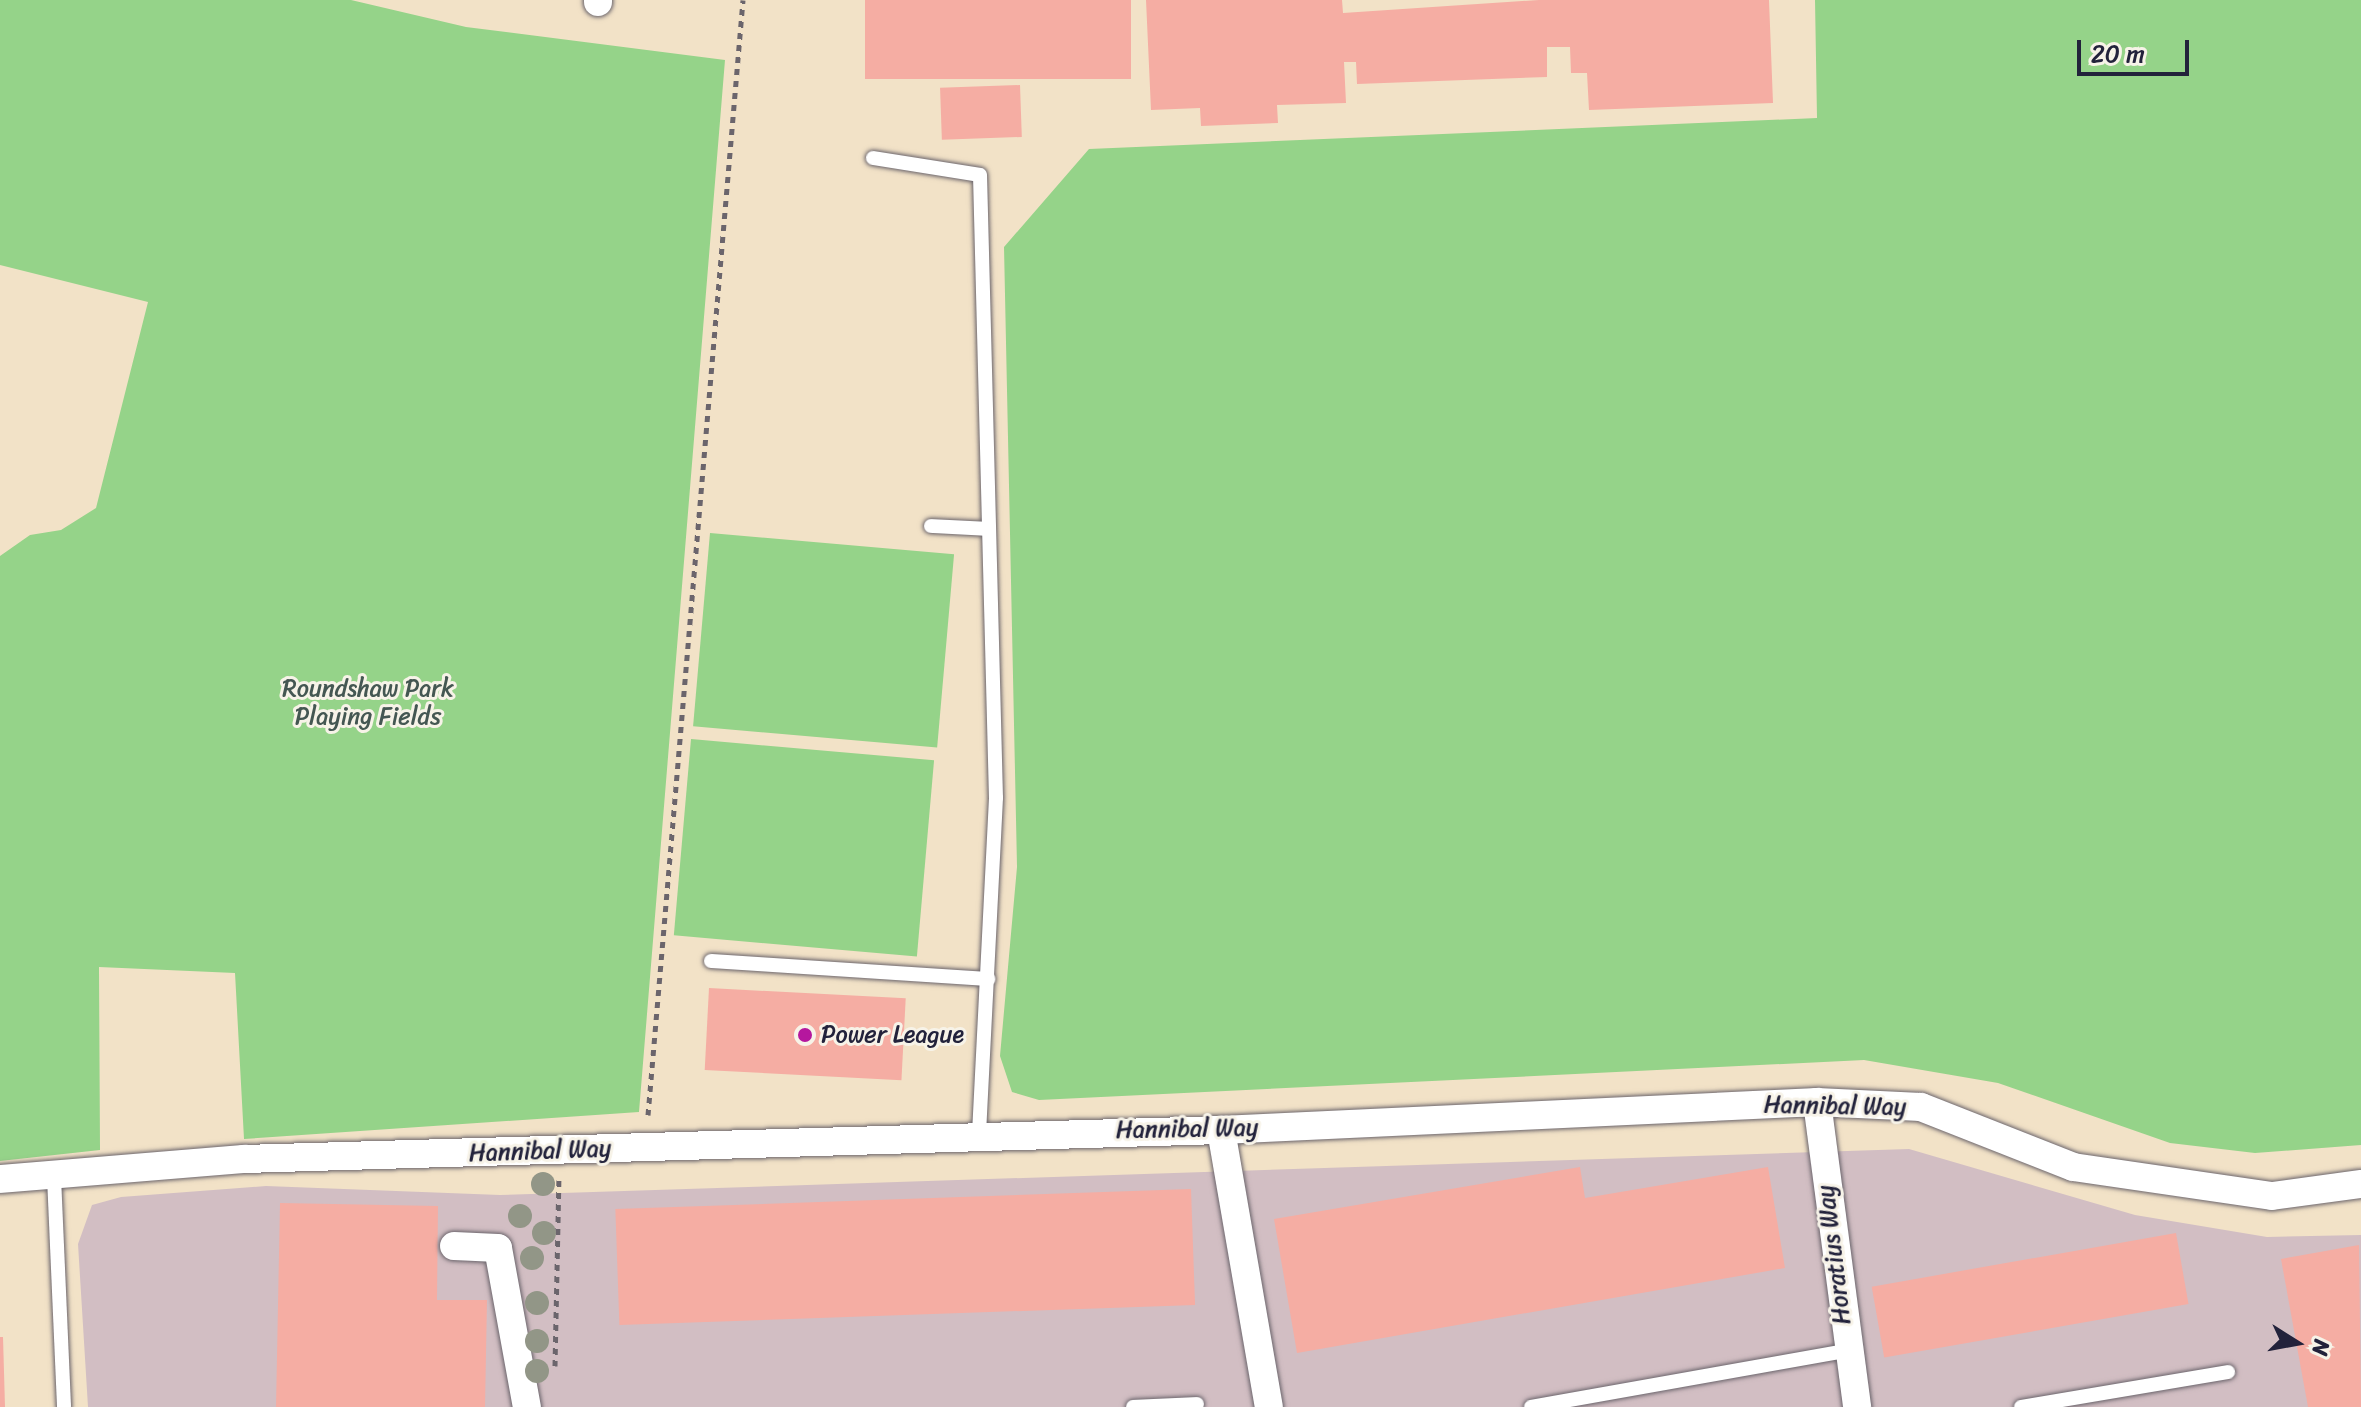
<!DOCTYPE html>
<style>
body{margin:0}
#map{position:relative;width:2361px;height:1407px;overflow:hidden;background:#f2e2c7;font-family:Sriracha,sans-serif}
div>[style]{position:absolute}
.industrial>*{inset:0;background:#d2bec3}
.green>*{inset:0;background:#95d389;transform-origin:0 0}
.building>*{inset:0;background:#f5ada3;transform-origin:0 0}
.path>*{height:5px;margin-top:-2.5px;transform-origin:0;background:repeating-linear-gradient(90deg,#6b656c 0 6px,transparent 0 12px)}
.roads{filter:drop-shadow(0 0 2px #6b656c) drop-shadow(0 0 2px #6b656c)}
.lane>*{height:14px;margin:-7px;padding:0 7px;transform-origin:7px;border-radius:7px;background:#fff}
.street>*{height:28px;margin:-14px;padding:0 14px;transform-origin:14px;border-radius:14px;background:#fff}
.trees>*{width:24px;height:24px;margin:-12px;border-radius:50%;background:#929687}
.dots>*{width:22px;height:22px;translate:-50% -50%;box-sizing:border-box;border:4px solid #f7f3e8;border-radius:50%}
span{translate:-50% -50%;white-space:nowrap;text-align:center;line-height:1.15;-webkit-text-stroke:6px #f7f3e8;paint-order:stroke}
.park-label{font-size:24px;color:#445752}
.poi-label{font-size:24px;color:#22223b}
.left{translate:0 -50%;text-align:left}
.street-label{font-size:24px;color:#22223b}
.north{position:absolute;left:2257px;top:1303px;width:80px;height:80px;-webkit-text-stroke:6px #f7f3e8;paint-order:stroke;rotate:101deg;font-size:22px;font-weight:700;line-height:32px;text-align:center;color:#22223b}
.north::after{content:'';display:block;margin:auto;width:28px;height:36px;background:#22223b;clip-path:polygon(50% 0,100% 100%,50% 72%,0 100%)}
.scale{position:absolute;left:2077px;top:40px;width:112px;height:36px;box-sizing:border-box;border:4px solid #22223b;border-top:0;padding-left:10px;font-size:24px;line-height:28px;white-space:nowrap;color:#22223b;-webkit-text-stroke:6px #f7f3e8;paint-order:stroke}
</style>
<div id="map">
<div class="industrial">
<div style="clip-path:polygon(1909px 1149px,2135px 1215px,2267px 1237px,2361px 1235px,2361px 1407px,88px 1407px,78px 1244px,92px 1205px,121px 1197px,266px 1186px,500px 1195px)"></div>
</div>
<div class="green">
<div style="clip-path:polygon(0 0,351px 0,466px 27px,725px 60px,639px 1112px,244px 1139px,235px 973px,99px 967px,100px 1150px,0 1161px,0 556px,30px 535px,61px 530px,96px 508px,148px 302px,0 265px)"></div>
<div style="clip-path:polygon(1815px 0,2361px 0,2361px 1145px,2255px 1153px,2170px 1143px,1998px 1083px,1864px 1060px,1039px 1100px,1012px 1092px,1000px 1056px,1017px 867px,1004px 247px,1089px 149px,1817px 118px)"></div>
<div style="left:710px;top:533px;width:245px;height:194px;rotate:5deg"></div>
<div style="left:691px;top:739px;width:244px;height:197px;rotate:5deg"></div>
</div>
<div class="building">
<div style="left:865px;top:0;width:266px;height:79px"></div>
<div style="clip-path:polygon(1146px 0,1342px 0,1343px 13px,1539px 0,1769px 0,1773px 103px,1589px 110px,1587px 73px,1571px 73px,1570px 47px,1547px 47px,1547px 77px,1357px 84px,1356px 62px,1344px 62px,1346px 103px,1277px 105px,1278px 123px,1201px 126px,1200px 108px,1151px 110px)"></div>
<div style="left:1020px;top:85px;width:52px;height:80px;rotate:88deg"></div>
<div style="left:709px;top:988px;width:197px;height:82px;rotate:3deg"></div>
<div style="clip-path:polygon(1580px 1167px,1585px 1198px,1768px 1167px,1785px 1268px,1297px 1353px,1274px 1219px)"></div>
<div style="left:1191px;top:1189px;width:116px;height:576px;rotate:88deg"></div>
<div style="clip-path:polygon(280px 1203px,438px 1206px,437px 1300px,487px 1300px,485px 1407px,276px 1407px)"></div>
<div style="left:2176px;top:1233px;width:72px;height:309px;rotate:80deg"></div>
<div style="clip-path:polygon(2359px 1245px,2361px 1407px,2308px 1407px,2281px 1259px)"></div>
<div style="clip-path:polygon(0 1337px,3px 1337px,5px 1407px,0 1407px)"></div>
</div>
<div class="path">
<div style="left:648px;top:1115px;width:1119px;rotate:-85.13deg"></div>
<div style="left:555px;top:1366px;width:186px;rotate:-88.8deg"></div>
</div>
<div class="roads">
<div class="lane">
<div style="left:873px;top:158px;width:108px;rotate:9deg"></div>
<div style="left:980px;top:175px;width:623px;rotate:88.53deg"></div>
<div style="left:996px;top:798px;width:336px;rotate:92.9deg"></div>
<div style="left:931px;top:526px;width:57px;rotate:3deg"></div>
<div style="left:711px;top:961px;width:278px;rotate:3.7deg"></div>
<div style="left:54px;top:1177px;width:230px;rotate:87.5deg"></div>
<div style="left:1133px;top:1407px;width:64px;rotate:-2.7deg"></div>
<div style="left:1531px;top:1407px;width:320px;rotate:-10.1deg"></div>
<div style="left:2021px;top:1407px;width:210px;rotate:-9.6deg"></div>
</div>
<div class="street">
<div style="left:598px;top:2px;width:2px;rotate:-90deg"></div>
<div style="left:1817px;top:1102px;width:308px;rotate:82.5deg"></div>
<div style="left:1221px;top:1130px;width:281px;rotate:80.2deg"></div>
<div style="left:0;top:1179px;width:245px;rotate:-4.7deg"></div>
<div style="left:244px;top:1159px;width:977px;rotate:-1.7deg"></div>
<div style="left:1221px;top:1130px;width:597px;rotate:-2.69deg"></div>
<div style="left:1817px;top:1102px;width:104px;rotate:2.8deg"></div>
<div style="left:1921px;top:1107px;width:163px;rotate:21.5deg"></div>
<div style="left:2073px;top:1167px;width:201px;rotate:8.3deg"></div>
<div style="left:2272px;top:1196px;width:90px;rotate:-7.7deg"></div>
<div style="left:454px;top:1246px;width:44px;rotate:2.6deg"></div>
<div style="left:498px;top:1248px;width:162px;rotate:79.7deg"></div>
</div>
</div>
<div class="trees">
<div style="left:543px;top:1184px"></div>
<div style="left:520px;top:1216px"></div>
<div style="left:544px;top:1233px"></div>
<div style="left:532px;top:1258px"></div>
<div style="left:537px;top:1303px"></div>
<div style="left:537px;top:1341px"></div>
<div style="left:537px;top:1371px"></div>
</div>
<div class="dots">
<div style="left:805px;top:1035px;background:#b5179e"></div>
</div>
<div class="park-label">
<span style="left:368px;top:703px">Roundshaw Park<br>Playing Fields</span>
</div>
<div class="poi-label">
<span class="left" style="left:821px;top:1035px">Power League</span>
</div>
<div class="street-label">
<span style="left:1835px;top:1106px;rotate:1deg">Hannibal Way</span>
<span style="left:1187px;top:1129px;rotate:-1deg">Hannibal Way</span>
<span style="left:540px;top:1151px;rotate:-2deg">Hannibal Way</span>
<span style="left:1834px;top:1255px;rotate:-97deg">Horatius Way</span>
</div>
<div class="north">N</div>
<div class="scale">20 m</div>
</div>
